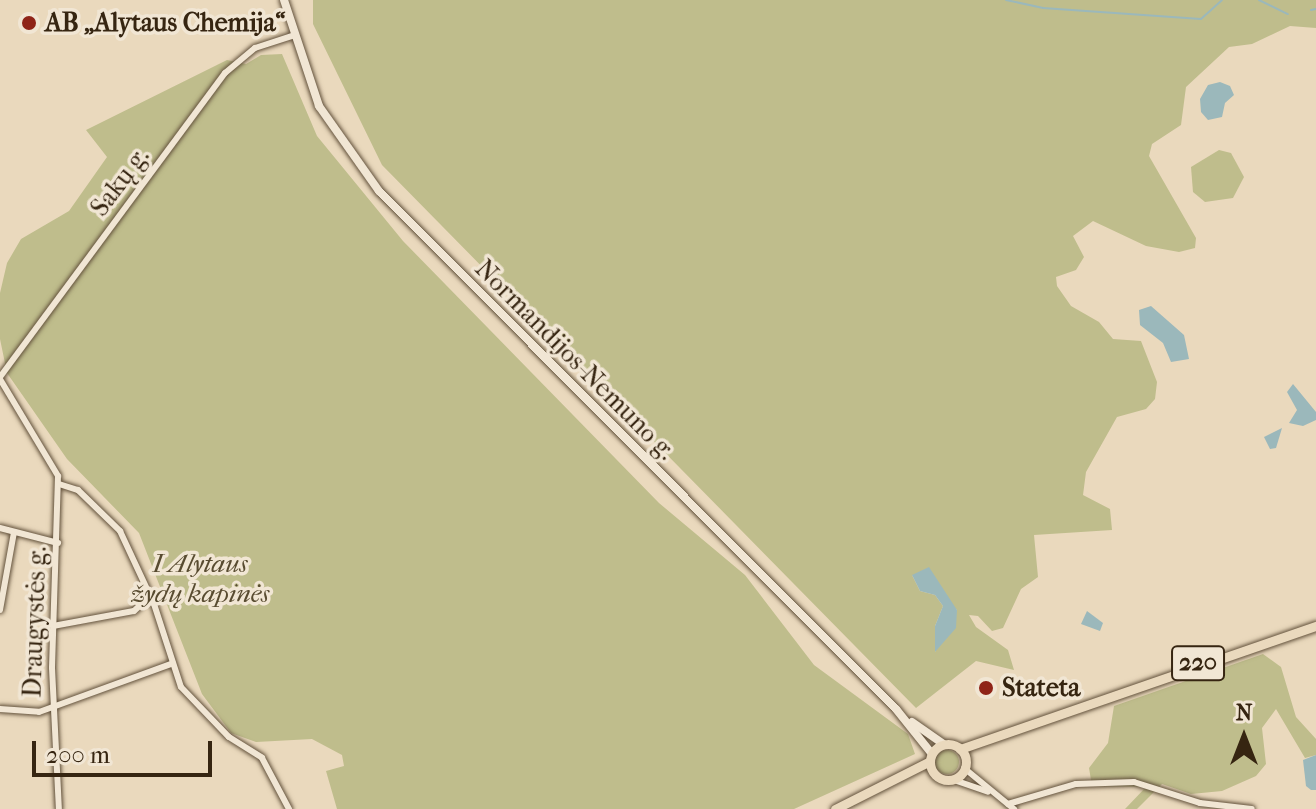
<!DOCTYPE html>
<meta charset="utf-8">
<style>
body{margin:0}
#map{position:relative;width:1316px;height:809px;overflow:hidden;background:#ead9bd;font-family:"IM FELL French Canon",serif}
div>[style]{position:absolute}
.green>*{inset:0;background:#bfbd8c}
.round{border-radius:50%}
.water>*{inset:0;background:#9bb8bb}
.stream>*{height:2px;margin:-1px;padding:0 1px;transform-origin:1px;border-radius:1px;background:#9bb8bb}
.roads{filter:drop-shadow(0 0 2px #63523c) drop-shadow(0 0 2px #63523c)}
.minor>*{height:6px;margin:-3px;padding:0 3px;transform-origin:3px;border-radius:3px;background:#f1e6d4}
.secondary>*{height:8px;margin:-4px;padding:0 4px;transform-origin:4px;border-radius:4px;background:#f1e6d4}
.primary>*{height:9px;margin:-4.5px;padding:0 4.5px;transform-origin:4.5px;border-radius:4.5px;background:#ead9bd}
.primary>.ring{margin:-4.5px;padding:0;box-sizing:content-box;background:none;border:9px solid #ead9bd;border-radius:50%}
.dots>*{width:22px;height:22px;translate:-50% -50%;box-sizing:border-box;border:4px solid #f1e6d4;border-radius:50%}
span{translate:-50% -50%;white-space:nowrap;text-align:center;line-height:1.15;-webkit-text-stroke:7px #f1e6d4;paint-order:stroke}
.shield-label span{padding:2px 6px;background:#f1e6d4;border:2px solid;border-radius:6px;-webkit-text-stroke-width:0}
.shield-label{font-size:24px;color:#362511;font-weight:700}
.poi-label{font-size:26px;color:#362511;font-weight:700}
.left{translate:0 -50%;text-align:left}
.street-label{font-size:26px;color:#362511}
.park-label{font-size:26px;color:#584b30;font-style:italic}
.north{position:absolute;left:1204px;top:697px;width:80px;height:80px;-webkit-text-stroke:6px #f1e6d4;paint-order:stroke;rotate:0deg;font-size:22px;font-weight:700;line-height:32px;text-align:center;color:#362511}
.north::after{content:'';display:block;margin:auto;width:28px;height:36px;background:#362511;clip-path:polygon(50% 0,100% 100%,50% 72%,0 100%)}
.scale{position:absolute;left:32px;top:741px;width:180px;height:36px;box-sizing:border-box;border:4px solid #362511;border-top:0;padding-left:10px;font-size:24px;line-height:28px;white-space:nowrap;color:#362511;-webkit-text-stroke:6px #f1e6d4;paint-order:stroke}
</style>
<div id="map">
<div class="green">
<div style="clip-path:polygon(evenodd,313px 0,1316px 0,1316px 28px,1290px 26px,1252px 44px,1229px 47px,1186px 87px,1181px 125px,1152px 144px,1149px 156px,1196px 238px,1195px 248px,1179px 252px,1146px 246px,1093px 221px,1073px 236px,1084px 257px,1076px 270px,1056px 277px,1057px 286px,1071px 306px,1099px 322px,1113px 339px,1141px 341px,1157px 382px,1155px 399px,1146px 409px,1117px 417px,1086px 472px,1083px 495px,1110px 509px,1112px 530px,1034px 535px,1038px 577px,1021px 589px,1003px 628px,992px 631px,978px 616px,969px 615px,976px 627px,1008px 650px,1014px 670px,976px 661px,916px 708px,382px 165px,313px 24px,313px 0,912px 575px,957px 610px,935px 652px,935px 626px,943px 606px,935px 595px,920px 591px,912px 575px)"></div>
<div style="clip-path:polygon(282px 54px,317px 136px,403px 241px,659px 503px,745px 575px,814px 665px,908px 734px,915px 754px,794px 809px,337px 809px,326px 771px,344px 766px,342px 755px,312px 739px,256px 742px,231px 733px,202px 694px,139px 533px,67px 459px,7px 373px,0 339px,0 293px,7px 263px,21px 239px,69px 211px,107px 157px,86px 130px,227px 60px,246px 64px,261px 55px)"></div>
<div style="clip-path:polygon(1219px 150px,1231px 153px,1244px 177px,1233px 198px,1205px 202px,1193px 192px,1191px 167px)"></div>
<div style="clip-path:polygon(1263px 654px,1281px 667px,1296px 717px,1316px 739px,1316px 755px,1305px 758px,1276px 709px,1262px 728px,1266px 764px,1256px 776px,1222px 791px,1191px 794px,1162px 784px,1137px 809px,1125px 809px,1146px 787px,1092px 786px,1089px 768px,1108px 743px,1114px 706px)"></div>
<div class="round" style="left:935px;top:750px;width:24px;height:24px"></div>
</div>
<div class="water">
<div style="clip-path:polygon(1220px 82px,1230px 86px,1234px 95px,1225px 103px,1222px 117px,1208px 120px,1201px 112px,1200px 99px,1208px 85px)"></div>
<div style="clip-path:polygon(1151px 306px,1184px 335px,1189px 359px,1171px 362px,1163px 343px,1140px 325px,1139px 310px)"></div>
<div style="clip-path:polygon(1293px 384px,1316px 412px,1316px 420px,1303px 426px,1289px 423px,1297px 410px,1287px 392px)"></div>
<div style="clip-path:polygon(1282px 428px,1276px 448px,1270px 449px,1264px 437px)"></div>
<div style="clip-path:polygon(929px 567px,957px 610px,956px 628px,935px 652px,935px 626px,943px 606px,935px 595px,920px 591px,912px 575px)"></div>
<div style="clip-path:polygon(1087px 611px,1103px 623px,1100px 631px,1081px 624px)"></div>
<div style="clip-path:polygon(1316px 755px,1316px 790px,1311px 790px,1306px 786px,1303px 760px)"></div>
</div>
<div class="stream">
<div style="left:1006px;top:0;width:38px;rotate:12deg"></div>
<div style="left:1043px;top:8px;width:158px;rotate:4deg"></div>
<div style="left:1201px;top:19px;width:28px;rotate:-42deg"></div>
<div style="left:1259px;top:0;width:32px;rotate:26deg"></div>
<div style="left:1311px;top:10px;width:5px;rotate:-11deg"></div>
</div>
<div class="roads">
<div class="minor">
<div style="left:0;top:377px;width:378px;rotate:-53.5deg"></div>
<div style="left:225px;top:73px;width:39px;rotate:-40deg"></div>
<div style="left:255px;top:48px;width:40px;rotate:-18deg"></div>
<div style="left:0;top:379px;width:113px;rotate:59.1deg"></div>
<div style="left:58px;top:476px;width:192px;rotate:91.8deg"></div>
<div style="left:52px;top:668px;width:141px;rotate:87.2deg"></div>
<div style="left:59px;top:484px;width:20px;rotate:18deg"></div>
<div style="left:78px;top:490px;width:59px;rotate:44.3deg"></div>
<div style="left:120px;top:531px;width:81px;rotate:65deg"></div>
<div style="left:154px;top:604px;width:87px;rotate:72deg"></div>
<div style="left:181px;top:687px;width:69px;rotate:46.2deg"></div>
<div style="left:229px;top:737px;width:39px;rotate:32deg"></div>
<div style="left:262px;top:758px;width:58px;rotate:62.1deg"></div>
<div style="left:0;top:528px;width:60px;rotate:14.5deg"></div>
<div style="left:0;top:610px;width:79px;rotate:-79.8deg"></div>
<div style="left:53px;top:626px;width:82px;rotate:-10.5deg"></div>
<div style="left:134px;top:611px;width:22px;rotate:-43deg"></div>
<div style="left:0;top:709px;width:39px;rotate:4deg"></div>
<div style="left:39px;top:712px;width:140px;rotate:-20deg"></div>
<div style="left:964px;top:768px;width:65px;rotate:39.4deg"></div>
<div style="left:951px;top:779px;width:39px;rotate:19deg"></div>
<div style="left:1008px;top:804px;width:71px;rotate:-16.4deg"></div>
<div style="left:1076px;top:784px;width:58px;rotate:-2deg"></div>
<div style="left:1134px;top:782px;width:69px;rotate:17.7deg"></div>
<div style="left:1200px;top:803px;width:52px;rotate:6.6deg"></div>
</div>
<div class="secondary">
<div style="left:284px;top:0;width:112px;rotate:71.7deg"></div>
<div style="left:319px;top:106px;width:104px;rotate:54.8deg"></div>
<div style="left:379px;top:191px;width:732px;rotate:45.06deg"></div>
<div style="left:896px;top:709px;width:58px;rotate:51.3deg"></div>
<div style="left:912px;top:722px;width:39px;rotate:35deg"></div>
</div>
<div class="primary">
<div class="ring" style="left:930px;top:744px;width:27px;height:27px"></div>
<div style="left:960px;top:749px;width:377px;rotate:-19.1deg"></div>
<div style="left:835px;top:809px;width:106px;rotate:-26.8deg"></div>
</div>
</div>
<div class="dots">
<div style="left:29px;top:23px;background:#8f2418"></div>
<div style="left:986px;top:688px;background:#8f2418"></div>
</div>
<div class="shield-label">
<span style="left:1198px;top:663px">220</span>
</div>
<div class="poi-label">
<span class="left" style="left:45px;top:23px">AB „Alytaus Chemija“</span>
<span class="left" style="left:1002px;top:688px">Stateta</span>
</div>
<div class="street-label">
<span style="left:120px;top:182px;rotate:-53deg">Sakų g.</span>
<span style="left:575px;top:360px;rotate:45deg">Normandijos-Nemuno g.</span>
<span style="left:35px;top:622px;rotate:-88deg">Draugystės g.</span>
</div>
<div class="park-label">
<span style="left:200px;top:579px">I Alytaus<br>žydų kapinės</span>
</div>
<div class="north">N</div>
<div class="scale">200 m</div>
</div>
